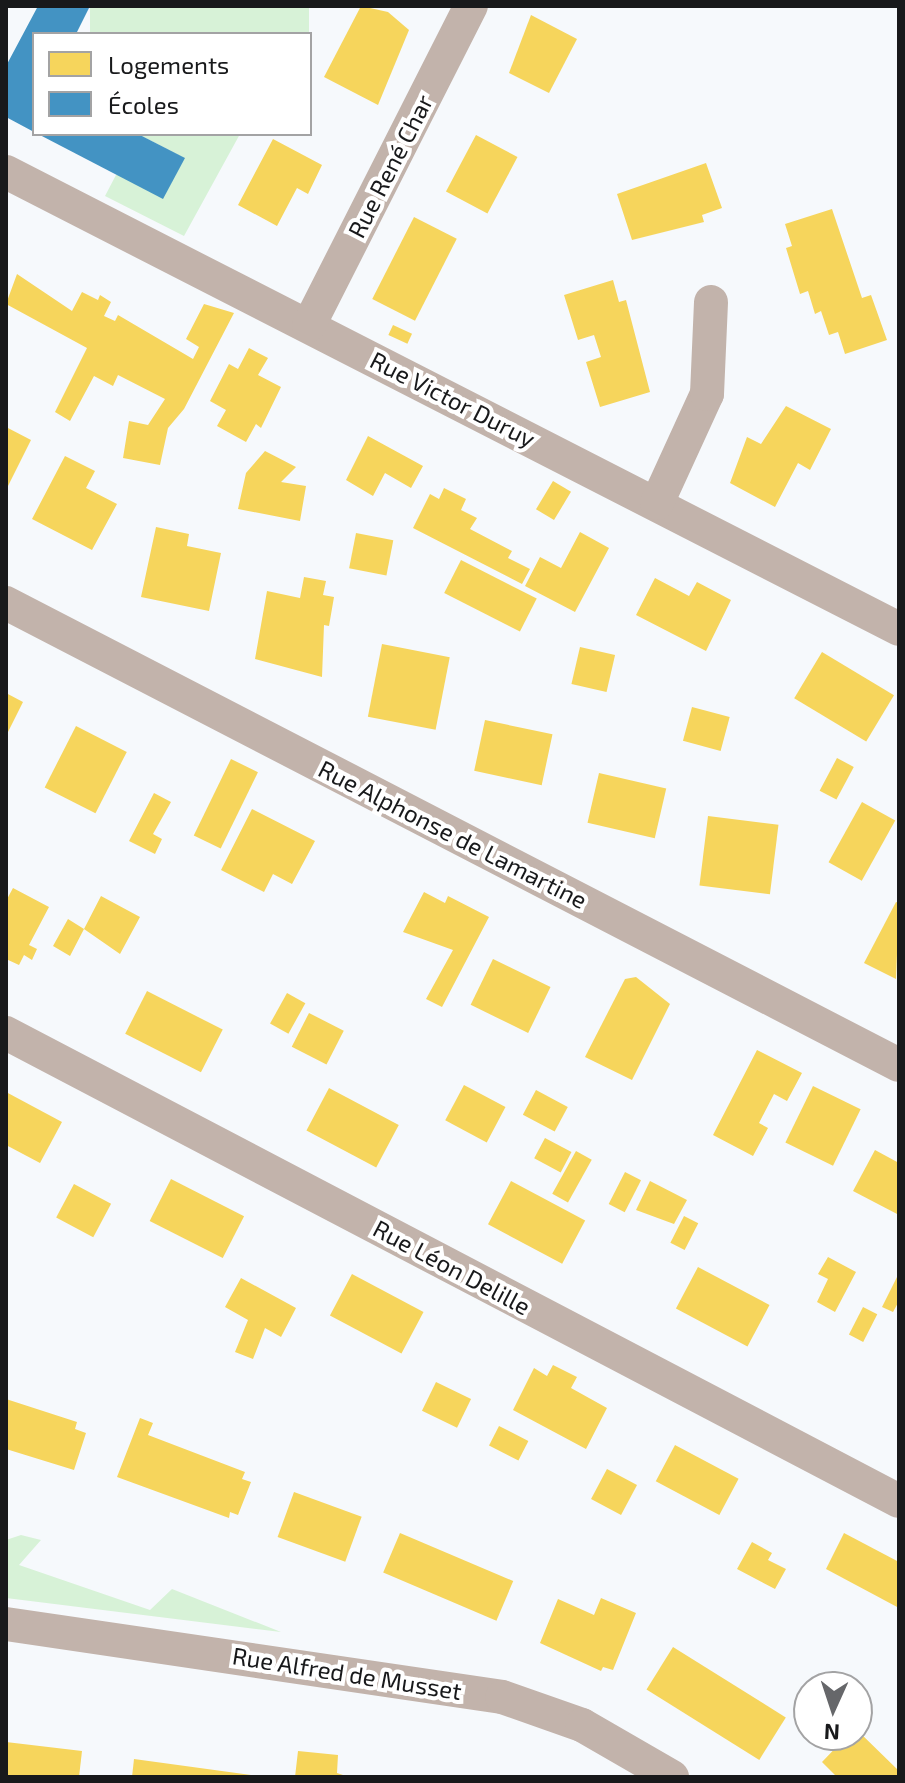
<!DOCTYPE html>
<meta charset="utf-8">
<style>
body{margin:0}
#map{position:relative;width:905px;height:1783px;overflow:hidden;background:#f6f9fc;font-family:"Exo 2",sans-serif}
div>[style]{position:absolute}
.green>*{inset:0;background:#d7f2d7;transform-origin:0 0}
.homes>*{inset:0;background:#f6d55c;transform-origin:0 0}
.schools>*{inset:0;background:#4393c3}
.street>*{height:34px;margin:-17px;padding:0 17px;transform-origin:17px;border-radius:17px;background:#c2b3ab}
span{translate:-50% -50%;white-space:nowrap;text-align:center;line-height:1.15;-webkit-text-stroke:8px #fff;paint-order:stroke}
.street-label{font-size:24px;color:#18191b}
.frame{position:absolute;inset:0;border:8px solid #18191b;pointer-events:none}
.legend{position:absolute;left:32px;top:32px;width:280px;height:104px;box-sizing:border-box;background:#fff;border:2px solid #a3a3a4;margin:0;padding:10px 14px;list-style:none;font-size:24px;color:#18191b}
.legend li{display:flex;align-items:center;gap:16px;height:40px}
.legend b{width:40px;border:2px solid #a3a3a4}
.north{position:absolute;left:793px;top:1671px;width:80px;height:80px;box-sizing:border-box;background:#fff;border:2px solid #a3a3a4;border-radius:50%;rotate:183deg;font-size:22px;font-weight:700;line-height:32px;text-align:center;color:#18191b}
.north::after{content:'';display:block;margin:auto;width:28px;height:36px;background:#66676a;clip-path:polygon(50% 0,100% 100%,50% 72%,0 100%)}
</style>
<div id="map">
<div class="green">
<div style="left:90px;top:6px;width:219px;height:31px"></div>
<div style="clip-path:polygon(138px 134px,240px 134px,184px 236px,105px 196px,116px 175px,184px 158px)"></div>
<div style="clip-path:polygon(21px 1535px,41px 1540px,19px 1565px,150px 1610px,172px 1589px,281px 1632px,6px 1598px,6px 1540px)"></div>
</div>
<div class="homes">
<div style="clip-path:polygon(361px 6px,388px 12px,409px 30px,378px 105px,324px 77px)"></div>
<div style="clip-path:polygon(531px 15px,577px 39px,549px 93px,509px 73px)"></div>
<div style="left:476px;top:135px;width:47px;height:64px;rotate:28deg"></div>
<div style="clip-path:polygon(273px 139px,322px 165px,308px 194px,297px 188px,277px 226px,238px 205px)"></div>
<div style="clip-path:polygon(706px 163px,722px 208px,702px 215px,704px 222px,632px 240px,617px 194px)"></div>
<div style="clip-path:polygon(832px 209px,862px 298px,871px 295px,887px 340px,845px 354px,838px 332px,829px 335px,821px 311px,815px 314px,808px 291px,800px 294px,786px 248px,792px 246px,785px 224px)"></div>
<div style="left:414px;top:217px;width:48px;height:92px;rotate:27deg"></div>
<div style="clip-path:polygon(17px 274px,72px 311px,82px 292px,98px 300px,100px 295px,111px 302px,104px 316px,115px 321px,118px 315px,193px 359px,199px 347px,186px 339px,204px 304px,234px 313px,184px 409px,168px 428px,160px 465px,123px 458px,129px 421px,148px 425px,165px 399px,118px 375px,113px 386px,94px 376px,70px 421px,55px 412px,87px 348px,6px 304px)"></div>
<div style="clip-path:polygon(613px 280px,619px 302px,626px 300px,650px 392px,600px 407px,586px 362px,601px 357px,594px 335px,578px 340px,564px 295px)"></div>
<div style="left:393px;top:325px;width:21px;height:11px;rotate:25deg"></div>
<div style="clip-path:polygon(249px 348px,268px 358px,258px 375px,281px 387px,261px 428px,256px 424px,246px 442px,217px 426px,226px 410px,210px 401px,229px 364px,238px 369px)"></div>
<div style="clip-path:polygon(786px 406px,831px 429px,810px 470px,798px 463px,775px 507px,730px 483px,747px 437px,761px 444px)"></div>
<div style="clip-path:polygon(6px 427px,31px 440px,6px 490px)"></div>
<div style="clip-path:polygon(368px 436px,423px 466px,411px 488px,385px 473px,373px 496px,346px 480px)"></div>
<div style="clip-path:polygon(265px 451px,296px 467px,281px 482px,306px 486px,300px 521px,238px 509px,246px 473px)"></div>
<div style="clip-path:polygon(65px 456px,95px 471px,86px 488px,117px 504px,92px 550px,32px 519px)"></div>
<div style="left:553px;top:481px;width:21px;height:33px;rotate:31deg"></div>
<div style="clip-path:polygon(444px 488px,466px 499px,461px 510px,477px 518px,470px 529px,512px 551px,508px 558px,530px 569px,522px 584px,413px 528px,430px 494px,439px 499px)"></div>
<div style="clip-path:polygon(156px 527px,189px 534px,187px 546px,221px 553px,209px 611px,141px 597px)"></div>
<div style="clip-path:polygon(580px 532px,609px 548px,575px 612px,525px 586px,540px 557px,561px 568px)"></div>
<div style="left:356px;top:533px;width:38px;height:36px;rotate:11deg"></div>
<div style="left:461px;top:560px;width:85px;height:37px;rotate:27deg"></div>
<div style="clip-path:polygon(304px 577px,326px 581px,323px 595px,334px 597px,329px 626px,324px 625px,322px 677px,255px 659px,267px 591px,300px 598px)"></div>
<div style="clip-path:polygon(655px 578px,689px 596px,697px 582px,731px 600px,706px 651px,636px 615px)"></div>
<div style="left:382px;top:644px;width:69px;height:74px;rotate:11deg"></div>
<div style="left:580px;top:647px;width:36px;height:38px;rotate:13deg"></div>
<div style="left:822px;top:652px;width:84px;height:54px;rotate:31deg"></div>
<div style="clip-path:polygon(6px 693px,23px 702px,6px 736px)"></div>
<div style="left:692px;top:707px;width:39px;height:35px;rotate:15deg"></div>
<div style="left:485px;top:720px;width:69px;height:52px;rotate:12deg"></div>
<div style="left:76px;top:726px;width:57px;height:69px;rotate:27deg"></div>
<div style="left:837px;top:758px;width:19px;height:37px;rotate:28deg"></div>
<div style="left:231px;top:759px;width:30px;height:85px;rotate:26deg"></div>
<div style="left:599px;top:773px;width:69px;height:51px;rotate:13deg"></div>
<div style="clip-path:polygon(154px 793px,171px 802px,153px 834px,162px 839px,155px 854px,129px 841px)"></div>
<div style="left:862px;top:802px;width:38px;height:69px;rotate:29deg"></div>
<div style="clip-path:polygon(252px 809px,315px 841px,292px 884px,273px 874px,264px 892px,221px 870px)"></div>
<div style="left:708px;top:816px;width:71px;height:70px;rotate:7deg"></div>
<div style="clip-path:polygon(13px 888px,49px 907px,29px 945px,37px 949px,32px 960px,24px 955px,19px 965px,6px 959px,6px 901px)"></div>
<div style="clip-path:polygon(424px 892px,445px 903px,448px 896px,489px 917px,442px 1007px,426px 999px,453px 950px,403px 932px)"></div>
<div style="clip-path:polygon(101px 896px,140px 917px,120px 954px,84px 929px,70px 956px,53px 946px,68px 919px,84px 929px)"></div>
<div style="clip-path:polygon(896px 902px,899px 903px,896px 979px,864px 963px)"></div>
<div style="left:493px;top:959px;width:64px;height:51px;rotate:26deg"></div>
<div style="clip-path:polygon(636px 977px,670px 1004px,632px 1080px,585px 1057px,625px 979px)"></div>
<div style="left:147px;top:991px;width:85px;height:48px;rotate:27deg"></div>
<div style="left:287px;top:993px;width:21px;height:35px;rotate:29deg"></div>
<div style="left:309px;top:1013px;width:39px;height:38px;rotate:27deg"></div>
<div style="clip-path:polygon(757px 1050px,802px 1073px,787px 1101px,774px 1094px,759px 1123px,768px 1128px,753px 1156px,713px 1135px)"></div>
<div style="left:464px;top:1085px;width:47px;height:40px;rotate:28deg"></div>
<div style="left:813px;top:1086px;width:53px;height:63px;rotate:26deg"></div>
<div style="left:329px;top:1088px;width:79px;height:48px;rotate:28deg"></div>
<div style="left:536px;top:1090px;width:36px;height:28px;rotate:28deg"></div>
<div style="clip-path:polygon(6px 1092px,62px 1122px,40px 1163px,6px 1145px)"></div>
<div style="left:545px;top:1138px;width:30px;height:23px;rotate:28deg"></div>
<div style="clip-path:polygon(875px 1150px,899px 1163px,899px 1215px,853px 1191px)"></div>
<div style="left:576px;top:1151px;width:18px;height:49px;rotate:29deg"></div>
<div style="left:625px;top:1172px;width:18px;height:36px;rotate:27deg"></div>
<div style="left:171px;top:1179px;width:82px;height:47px;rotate:27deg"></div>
<div style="left:511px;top:1181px;width:84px;height:49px;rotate:28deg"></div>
<div style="clip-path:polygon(650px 1181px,687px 1200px,674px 1224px,636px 1210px)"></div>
<div style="left:74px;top:1184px;width:42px;height:38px;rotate:28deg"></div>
<div style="left:684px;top:1216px;width:16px;height:30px;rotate:27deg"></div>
<div style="clip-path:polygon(828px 1257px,856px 1272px,835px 1312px,817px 1302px,828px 1279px,818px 1274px)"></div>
<div style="left:698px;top:1267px;width:81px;height:47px;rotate:28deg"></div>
<div style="clip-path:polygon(899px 1273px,899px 1301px,893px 1312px,882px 1307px)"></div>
<div style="left:352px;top:1274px;width:81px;height:47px;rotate:28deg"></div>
<div style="clip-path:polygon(241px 1278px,296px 1308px,281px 1337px,265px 1328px,253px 1359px,235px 1352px,248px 1320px,225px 1307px)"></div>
<div style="left:863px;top:1307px;width:16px;height:31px;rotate:27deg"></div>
<div style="clip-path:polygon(553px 1365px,577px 1377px,571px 1388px,607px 1408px,586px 1449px,513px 1410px,534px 1368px,547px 1376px)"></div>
<div style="left:436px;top:1382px;width:39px;height:32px;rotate:26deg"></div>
<div style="clip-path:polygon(6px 1399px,77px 1422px,75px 1429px,86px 1433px,74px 1470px,6px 1449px)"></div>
<div style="clip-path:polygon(140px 1418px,153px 1423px,148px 1435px,245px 1472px,242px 1479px,251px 1482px,238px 1515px,230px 1512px,229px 1518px,117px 1477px)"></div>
<div style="left:499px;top:1426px;width:33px;height:22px;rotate:27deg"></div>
<div style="left:675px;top:1445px;width:72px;height:41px;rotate:28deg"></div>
<div style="left:607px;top:1469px;width:34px;height:34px;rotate:28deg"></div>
<div style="left:294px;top:1492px;width:72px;height:48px;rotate:20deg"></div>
<div style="left:400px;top:1533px;width:123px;height:43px;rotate:23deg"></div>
<div style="clip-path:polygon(844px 1533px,899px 1562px,899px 1608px,826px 1569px)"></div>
<div style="clip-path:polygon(752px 1542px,772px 1553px,768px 1560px,786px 1569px,775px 1589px,737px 1569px)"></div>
<div style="clip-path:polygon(601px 1598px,636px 1613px,613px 1670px,603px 1667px,601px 1671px,540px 1643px,558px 1599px,594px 1615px)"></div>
<div style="left:673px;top:1647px;width:133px;height:50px;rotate:32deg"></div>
<div style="clip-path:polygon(857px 1730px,899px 1771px,899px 1777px,837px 1777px,822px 1762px,848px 1735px,857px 1735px)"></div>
<div style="clip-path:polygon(6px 1742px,82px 1751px,79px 1777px,6px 1777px)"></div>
<div style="clip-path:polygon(298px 1751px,338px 1755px,337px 1773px,349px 1777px,295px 1777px)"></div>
<div style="clip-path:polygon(134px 1759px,251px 1775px,251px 1777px,132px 1777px)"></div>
</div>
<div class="schools">
<div style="clip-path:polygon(38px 6px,90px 6px,76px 34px,34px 34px,34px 132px,6px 117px,6px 66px)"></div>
<div style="clip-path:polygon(38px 134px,138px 134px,185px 158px,163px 199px)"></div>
</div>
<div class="street">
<div style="left:6px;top:172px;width:1003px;rotate:27.1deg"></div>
<div style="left:309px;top:325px;width:358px;rotate:-63.1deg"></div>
<div style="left:657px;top:503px;width:120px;rotate:-65.4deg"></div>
<div style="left:707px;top:394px;width:92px;rotate:-87.5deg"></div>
<div style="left:6px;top:603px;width:1005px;rotate:27.36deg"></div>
<div style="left:6px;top:1033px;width:1008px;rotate:27.66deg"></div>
<div style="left:6px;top:1624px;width:501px;rotate:8.37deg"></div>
<div style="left:502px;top:1697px;width:85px;rotate:19.3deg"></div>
<div style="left:582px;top:1725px;width:104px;rotate:30deg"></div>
</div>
<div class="street-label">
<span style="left:390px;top:166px;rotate:-63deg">Rue René Char</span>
<span style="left:453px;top:399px;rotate:27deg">Rue Victor Duruy</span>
<span style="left:453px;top:834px;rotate:27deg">Rue Alphonse de Lamartine</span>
<span style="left:452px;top:1267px;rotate:28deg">Rue Léon Delille</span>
<span style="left:347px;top:1673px;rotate:9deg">Rue Alfred de Musset</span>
</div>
<div class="frame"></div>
<ul class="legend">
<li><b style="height:22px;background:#f6d55c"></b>Logements</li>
<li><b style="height:22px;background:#4393c3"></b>Écoles</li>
</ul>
<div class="north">N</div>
</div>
